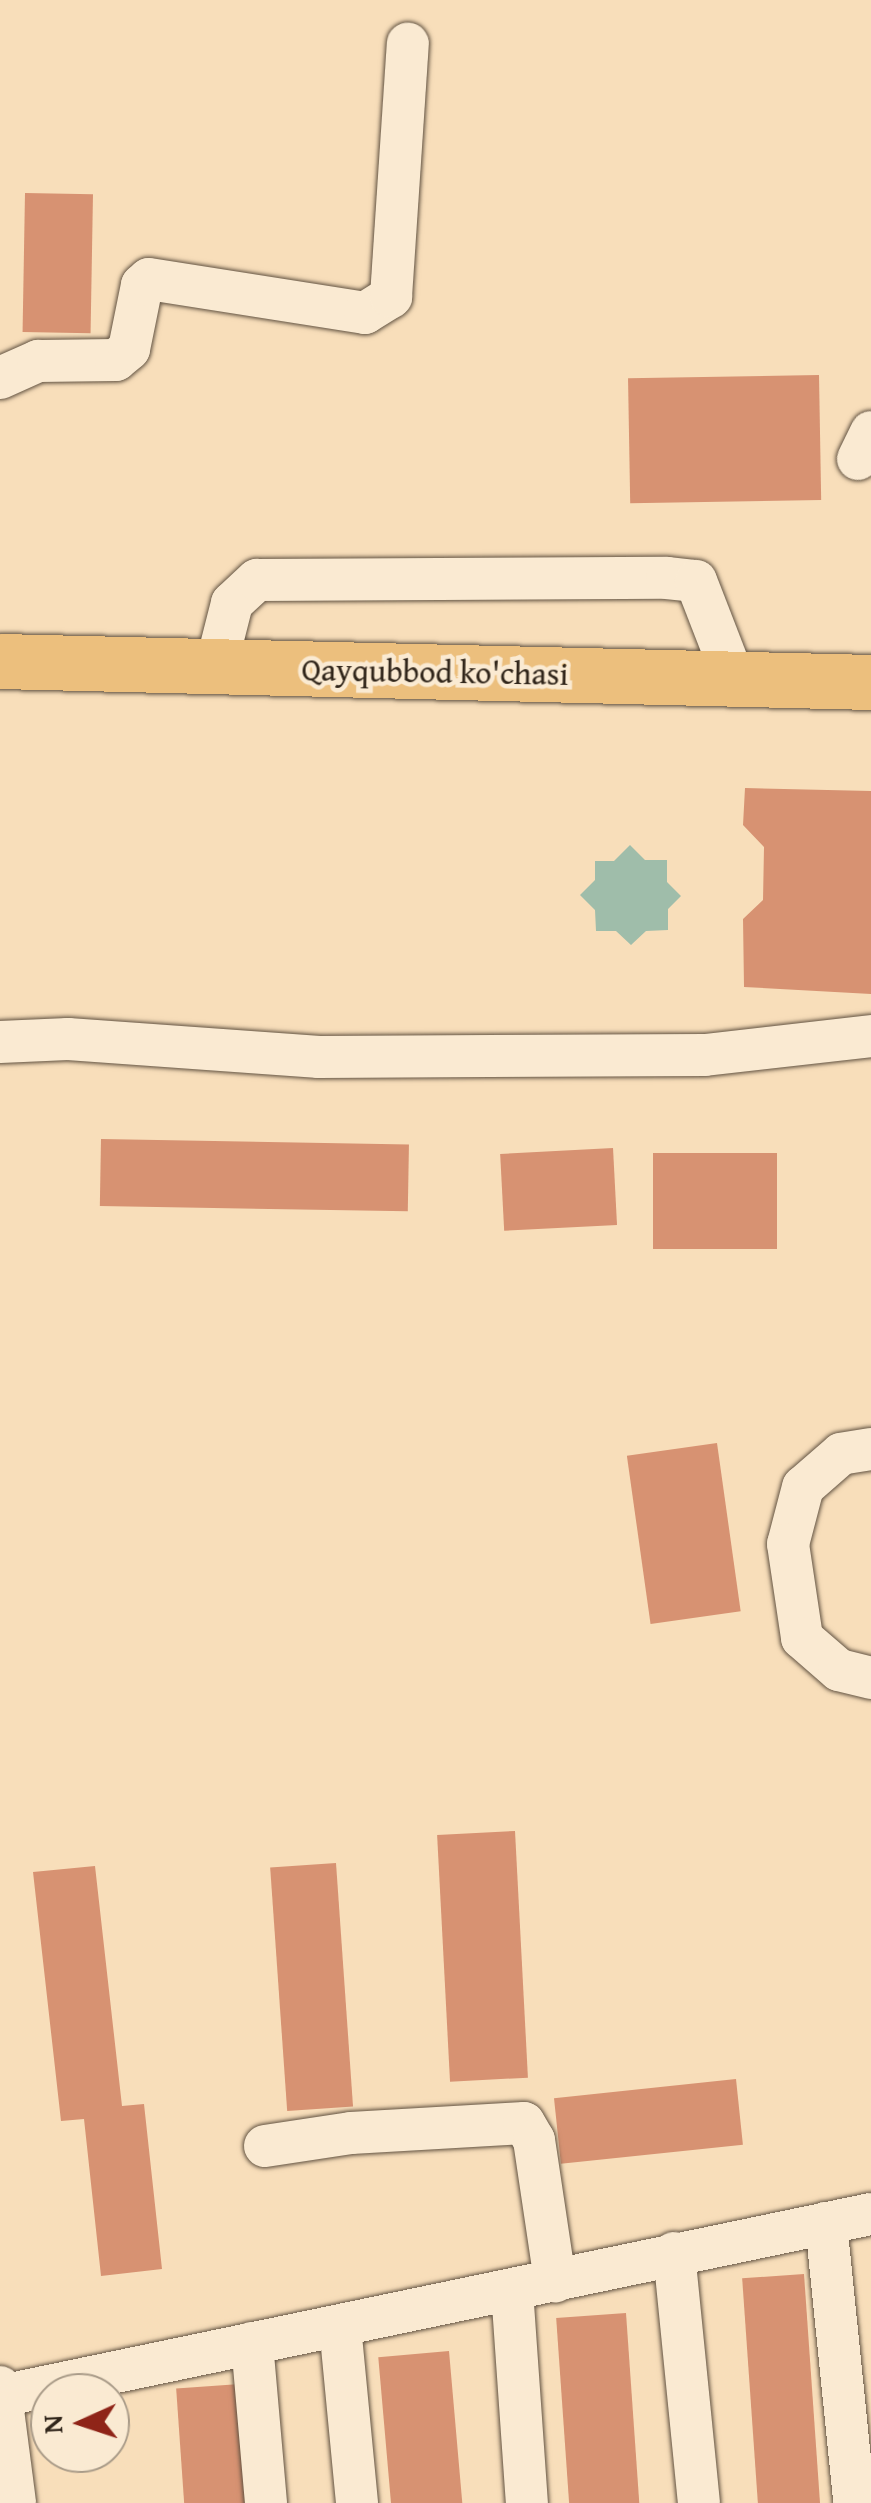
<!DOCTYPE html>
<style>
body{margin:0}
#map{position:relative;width:871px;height:2503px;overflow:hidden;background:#f8deba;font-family:"Gentium Book Plus",serif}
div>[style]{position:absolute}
.water>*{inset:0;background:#9fbdaa}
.building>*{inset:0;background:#d79272;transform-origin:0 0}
.roads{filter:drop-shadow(0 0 2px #625342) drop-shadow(0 0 2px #625342)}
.minor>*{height:42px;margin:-21px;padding:0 21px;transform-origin:21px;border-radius:21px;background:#faead2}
.major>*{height:55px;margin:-27.5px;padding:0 27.5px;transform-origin:27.5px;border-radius:27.5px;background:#ecbf7d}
span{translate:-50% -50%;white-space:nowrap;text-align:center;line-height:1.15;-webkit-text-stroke:9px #faead2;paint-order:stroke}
.street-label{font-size:32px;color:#30251a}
.north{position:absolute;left:30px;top:2373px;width:100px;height:100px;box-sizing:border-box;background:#faead2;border:2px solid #a99b88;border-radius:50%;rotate:267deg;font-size:28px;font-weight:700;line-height:40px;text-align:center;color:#30251a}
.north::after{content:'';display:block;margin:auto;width:35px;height:45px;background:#8f2418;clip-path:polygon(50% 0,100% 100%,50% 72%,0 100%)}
</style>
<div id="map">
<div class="water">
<div style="clip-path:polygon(630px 845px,645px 860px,667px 860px,667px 882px,681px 896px,668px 909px,668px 930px,646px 931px,631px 945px,616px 931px,596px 931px,595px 910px,580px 895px,595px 880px,595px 861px,614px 861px)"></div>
</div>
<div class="building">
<div style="left:25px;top:193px;width:68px;height:139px;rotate:1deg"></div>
<div style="left:819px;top:375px;width:125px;height:191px;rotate:89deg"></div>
<div style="clip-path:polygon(745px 788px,871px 791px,871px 994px,744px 987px,743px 919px,763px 900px,764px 847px,743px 825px)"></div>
<div style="left:101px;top:1139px;width:308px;height:67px;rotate:1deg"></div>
<div style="left:613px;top:1148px;width:77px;height:113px;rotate:87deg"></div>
<div style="left:653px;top:1153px;width:124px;height:96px"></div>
<div style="left:717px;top:1443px;width:170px;height:91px;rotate:82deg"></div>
<div style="left:515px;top:1831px;width:247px;height:78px;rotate:87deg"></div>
<div style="left:336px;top:1863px;width:244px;height:66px;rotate:86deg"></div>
<div style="clip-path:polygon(95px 1866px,122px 2106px,144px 2104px,162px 2269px,101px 2276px,84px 2119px,61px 2121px,33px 1872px)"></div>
<div style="left:736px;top:2079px;width:66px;height:183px;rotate:84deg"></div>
<div style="left:804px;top:2274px;width:230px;height:62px;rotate:86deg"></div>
<div style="left:626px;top:2313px;width:191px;height:70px;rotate:86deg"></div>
<div style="left:449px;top:2351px;width:153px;height:71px;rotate:85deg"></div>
<div style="left:240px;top:2384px;width:119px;height:64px;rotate:86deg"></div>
</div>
<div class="roads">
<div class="minor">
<div style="left:0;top:378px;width:42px;rotate:-24.1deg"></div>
<div style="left:38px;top:361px;width:78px;rotate:-0.7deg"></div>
<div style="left:116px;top:360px;width:17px;rotate:-40deg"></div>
<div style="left:129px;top:349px;width:65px;rotate:-78.5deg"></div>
<div style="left:142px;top:285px;width:9px;rotate:-41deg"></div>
<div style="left:149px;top:279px;width:219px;rotate:8.9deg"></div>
<div style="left:365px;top:313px;width:31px;rotate:-32deg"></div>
<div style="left:391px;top:297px;width:254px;rotate:-86.2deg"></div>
<div style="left:858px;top:459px;width:30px;rotate:-64deg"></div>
<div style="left:216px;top:666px;width:65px;rotate:-75.7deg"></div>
<div style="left:232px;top:603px;width:34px;rotate:-43deg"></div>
<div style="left:257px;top:580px;width:410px;rotate:-0.3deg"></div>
<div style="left:667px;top:578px;width:29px;rotate:6deg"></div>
<div style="left:696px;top:581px;width:105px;rotate:68.8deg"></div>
<div style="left:0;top:1042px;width:68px;rotate:-2.5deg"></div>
<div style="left:68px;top:1039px;width:252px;rotate:4.1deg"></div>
<div style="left:319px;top:1057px;width:386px;rotate:-0.3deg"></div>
<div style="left:705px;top:1055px;width:167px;rotate:-6.5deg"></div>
<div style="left:871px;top:1449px;width:30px;rotate:171deg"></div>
<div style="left:841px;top:1454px;width:50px;rotate:139deg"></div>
<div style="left:803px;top:1487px;width:59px;rotate:104.7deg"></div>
<div style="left:788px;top:1544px;width:95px;rotate:81.5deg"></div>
<div style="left:802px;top:1638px;width:49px;rotate:40.9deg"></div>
<div style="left:839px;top:1670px;width:33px;rotate:14deg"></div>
<div style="left:265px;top:2146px;width:87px;rotate:-8.6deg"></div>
<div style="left:351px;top:2133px;width:173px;rotate:-3.3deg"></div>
<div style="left:524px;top:2123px;width:20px;rotate:60deg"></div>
<div style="left:534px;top:2140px;width:143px;rotate:81.5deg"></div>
<div style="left:826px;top:2223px;width:278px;rotate:84.2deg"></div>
<div style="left:674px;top:2253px;width:251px;rotate:84.3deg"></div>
<div style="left:512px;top:2290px;width:214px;rotate:86deg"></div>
<div style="left:340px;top:2326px;width:178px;rotate:84.5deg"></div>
<div style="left:252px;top:2343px;width:161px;rotate:85deg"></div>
<div style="left:0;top:2387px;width:117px;rotate:82.6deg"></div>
<div style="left:1px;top:2396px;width:889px;rotate:-11.82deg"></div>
</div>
<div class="major">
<div style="left:0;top:661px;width:871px;rotate:1.38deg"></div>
</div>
</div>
<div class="street-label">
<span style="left:435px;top:672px;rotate:1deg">Qayqubbod ko'chasi</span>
</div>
<div class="north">N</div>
</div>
